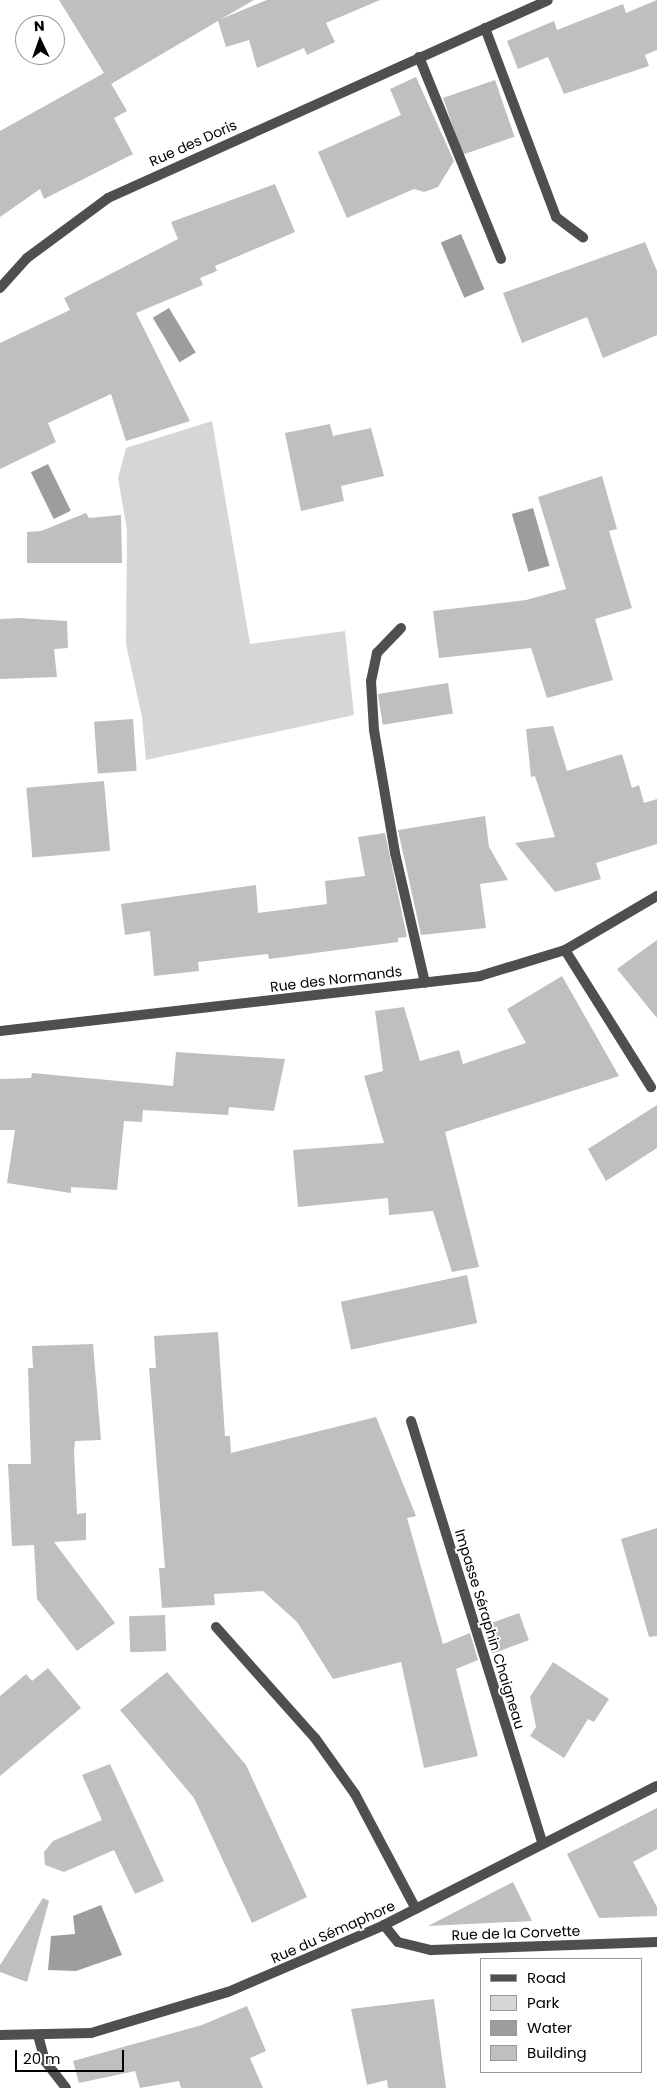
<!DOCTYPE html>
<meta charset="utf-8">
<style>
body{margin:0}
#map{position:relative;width:657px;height:2088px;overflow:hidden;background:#fff;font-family:Poppins,sans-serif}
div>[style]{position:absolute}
.green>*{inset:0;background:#d6d6d6}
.water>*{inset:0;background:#9d9d9d;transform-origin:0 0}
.building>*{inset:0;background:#bfbfbf;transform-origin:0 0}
.lane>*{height:10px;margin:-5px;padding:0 5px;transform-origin:5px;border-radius:5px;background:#4f4f4f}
.street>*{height:10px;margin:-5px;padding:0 5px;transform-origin:5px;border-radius:5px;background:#4f4f4f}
span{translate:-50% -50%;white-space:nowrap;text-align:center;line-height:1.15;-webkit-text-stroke:4px #fff;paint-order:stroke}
.street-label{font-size:14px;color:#000}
.legend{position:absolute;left:480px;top:1958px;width:162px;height:115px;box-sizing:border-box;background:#fff;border:1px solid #999;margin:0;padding:6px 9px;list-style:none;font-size:15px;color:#000}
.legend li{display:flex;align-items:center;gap:10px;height:25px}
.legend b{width:25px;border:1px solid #999}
.north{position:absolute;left:15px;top:15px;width:50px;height:50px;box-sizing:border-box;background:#fff;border:1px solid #999;border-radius:50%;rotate:357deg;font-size:14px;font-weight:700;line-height:20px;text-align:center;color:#000}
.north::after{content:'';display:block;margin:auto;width:18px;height:22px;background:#000;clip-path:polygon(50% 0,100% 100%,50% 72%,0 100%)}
.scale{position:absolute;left:15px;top:2050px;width:109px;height:22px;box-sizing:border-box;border:2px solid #000;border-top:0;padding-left:6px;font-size:15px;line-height:18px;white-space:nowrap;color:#000;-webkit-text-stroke:4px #fff;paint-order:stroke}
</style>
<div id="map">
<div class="green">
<div style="clip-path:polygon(212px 421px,250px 644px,345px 631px,354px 715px,146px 760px,142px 717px,126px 644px,127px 530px,118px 478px,126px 448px)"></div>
</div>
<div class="water">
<div style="left:461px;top:234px;width:60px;height:22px;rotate:67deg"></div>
<div style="left:169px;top:308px;width:52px;height:19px;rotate:59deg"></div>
<div style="left:48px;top:464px;width:52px;height:19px;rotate:64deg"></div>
<div style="left:533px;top:508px;width:60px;height:22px;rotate:74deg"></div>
<div style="clip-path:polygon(101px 1905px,122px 1955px,76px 1971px,48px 1970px,51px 1936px,75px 1934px,73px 1916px)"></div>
</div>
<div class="building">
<div style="clip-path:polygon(59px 0,254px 0,221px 19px,267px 0,380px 0,326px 23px,335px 42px,307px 55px,304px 48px,257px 68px,249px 40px,226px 47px,218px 21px,111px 84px,109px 80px,127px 111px,114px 118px,133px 154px,44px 199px,40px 189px,0 217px,0 131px,104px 73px)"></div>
<div style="clip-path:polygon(657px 0,657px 50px,645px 55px,649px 66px,564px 94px,548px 57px,518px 69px,507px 41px,554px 21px,557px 30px,623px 4px,626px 13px)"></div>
<div style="clip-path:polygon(416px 77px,454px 161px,438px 187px,424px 192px,414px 189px,347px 218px,318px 152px,401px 115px,390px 89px)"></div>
<div style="left:495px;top:80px;width:60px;height:55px;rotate:71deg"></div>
<div style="clip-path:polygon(275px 184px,295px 232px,215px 266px,217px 271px,200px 278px,203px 285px,136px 313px,190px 421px,126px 441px,111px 394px,48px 423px,56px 442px,0 469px,0 343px,70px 310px,64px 298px,178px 239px,171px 222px)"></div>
<div style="clip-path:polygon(645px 242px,657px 271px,657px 335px,603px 358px,587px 317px,522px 343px,503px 293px)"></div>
<div style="clip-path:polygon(330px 424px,333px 436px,371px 428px,384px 476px,341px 486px,344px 501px,301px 511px,285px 433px)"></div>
<div style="clip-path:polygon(602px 476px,617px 529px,609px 531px,632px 608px,595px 619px,613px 680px,547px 698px,531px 648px,439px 658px,433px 611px,526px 600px,566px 589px,538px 497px)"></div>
<div style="clip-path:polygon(86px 513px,89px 518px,121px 515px,122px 563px,27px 563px,27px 532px,41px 531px)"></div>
<div style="clip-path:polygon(19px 618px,67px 621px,68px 648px,54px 649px,57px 677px,0 679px,0 619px)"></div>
<div style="left:448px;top:683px;width:31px;height:71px;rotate:81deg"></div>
<div style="left:133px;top:719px;width:52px;height:39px;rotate:86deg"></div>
<div style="clip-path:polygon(553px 726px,567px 771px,622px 754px,632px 788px,639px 785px,644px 803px,657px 799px,657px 844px,596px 863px,601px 879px,555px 892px,515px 843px,555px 837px,535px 776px,531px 777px,526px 729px)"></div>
<div style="left:104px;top:781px;width:70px;height:78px;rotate:85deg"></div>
<div style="clip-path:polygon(485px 816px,489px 847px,508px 880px,480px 884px,486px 928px,421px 935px,398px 830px)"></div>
<div style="clip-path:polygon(385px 833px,407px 937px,398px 938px,398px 942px,269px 959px,268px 954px,198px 962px,199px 971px,154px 976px,150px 931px,125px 935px,121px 904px,256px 885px,258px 913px,327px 904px,325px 881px,365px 876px,358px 837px)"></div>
<div style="clip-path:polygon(657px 940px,657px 1018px,617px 969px)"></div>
<div style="clip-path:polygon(562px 976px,619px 1076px,445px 1132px,479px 1267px,452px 1272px,433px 1211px,389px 1215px,388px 1198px,298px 1207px,293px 1150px,384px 1143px,364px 1076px,383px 1071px,375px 1011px,404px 1007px,420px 1061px,459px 1050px,463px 1064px,526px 1043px,507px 1009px)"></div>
<div style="clip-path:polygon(176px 1052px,285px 1059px,274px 1111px,229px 1107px,228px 1115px,143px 1110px,142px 1122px,124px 1121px,117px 1190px,71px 1187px,71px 1193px,7px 1183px,15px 1130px,0 1130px,0 1079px,31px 1078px,32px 1073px,173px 1086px)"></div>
<div style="clip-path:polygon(657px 1105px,657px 1148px,606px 1181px,588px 1149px)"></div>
<div style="left:467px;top:1275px;width:49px;height:129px;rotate:78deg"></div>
<div style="clip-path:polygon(218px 1332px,225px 1436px,230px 1436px,231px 1453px,376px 1417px,416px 1516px,407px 1518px,443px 1644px,470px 1633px,478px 1660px,456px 1669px,478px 1756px,424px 1768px,401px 1662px,333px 1679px,297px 1622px,263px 1591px,214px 1594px,215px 1605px,162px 1608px,159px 1568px,165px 1568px,149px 1368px,156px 1368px,154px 1336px)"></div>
<div style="clip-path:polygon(93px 1344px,101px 1440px,75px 1441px,74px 1452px,77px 1514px,86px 1513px,86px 1540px,54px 1542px,115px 1623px,77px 1651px,37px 1599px,34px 1545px,12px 1546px,8px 1464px,31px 1464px,28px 1368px,33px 1368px,32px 1346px)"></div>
<div style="clip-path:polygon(657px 1528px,657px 1636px,649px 1637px,621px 1539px)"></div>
<div style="left:519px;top:1613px;width:29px;height:39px;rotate:70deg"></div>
<div style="left:165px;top:1615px;width:36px;height:36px;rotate:88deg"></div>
<div style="clip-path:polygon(553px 1662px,609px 1699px,594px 1722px,588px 1719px,564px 1758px,530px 1736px,536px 1727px,530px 1697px)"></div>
<div style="clip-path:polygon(48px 1668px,81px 1708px,0 1776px,0 1696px,26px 1674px,32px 1681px)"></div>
<div style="clip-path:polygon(167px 1672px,246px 1765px,307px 1897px,252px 1923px,194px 1798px,120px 1710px)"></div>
<div style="clip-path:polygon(110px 1764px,164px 1881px,135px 1894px,114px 1850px,64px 1872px,45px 1865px,44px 1852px,53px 1841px,102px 1820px,82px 1775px)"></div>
<div style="clip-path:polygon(657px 1808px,657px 1849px,633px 1862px,657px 1907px,657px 1916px,599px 1918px,567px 1854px)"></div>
<div style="clip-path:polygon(513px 1882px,532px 1921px,428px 1926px)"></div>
<div style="clip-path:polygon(43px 1898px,49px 1901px,27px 1982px,0 1972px,0 1965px)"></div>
<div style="clip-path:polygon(434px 1999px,446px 2088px,388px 2088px,387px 2080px,367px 2085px,351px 2009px)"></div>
<div style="clip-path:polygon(247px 2006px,266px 2051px,250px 2058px,263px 2088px,181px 2088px,179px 2081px,140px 2088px,135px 2071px,79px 2083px,73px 2061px,202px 2025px)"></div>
</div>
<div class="lane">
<div style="left:485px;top:28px;width:202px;rotate:69.4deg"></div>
<div style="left:556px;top:217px;width:34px;rotate:37deg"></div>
<div style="left:401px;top:628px;width:35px;rotate:134deg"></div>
<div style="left:377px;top:653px;width:29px;rotate:102deg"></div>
<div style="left:371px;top:681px;width:49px;rotate:86.5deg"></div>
<div style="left:374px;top:730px;width:125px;rotate:80.3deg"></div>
<div style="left:395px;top:853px;width:133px;rotate:77deg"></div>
</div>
<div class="street">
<div style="left:419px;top:57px;width:218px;rotate:67.9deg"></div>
<div style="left:0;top:288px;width:40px;rotate:-48deg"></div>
<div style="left:27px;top:258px;width:101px;rotate:-36.5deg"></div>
<div style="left:108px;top:198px;width:482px;rotate:-24.2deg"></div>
<div style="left:565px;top:950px;width:162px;rotate:57.9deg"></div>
<div style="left:0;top:1031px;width:483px;rotate:-6.5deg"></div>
<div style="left:480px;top:976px;width:89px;rotate:-17deg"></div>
<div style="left:565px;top:950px;width:107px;rotate:-30.4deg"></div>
<div style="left:411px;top:1421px;width:443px;rotate:72.7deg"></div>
<div style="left:216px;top:1627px;width:149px;rotate:48.3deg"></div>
<div style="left:315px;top:1738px;width:69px;rotate:54.5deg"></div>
<div style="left:355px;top:1794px;width:130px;rotate:62.1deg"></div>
<div style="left:384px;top:1925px;width:22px;rotate:51deg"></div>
<div style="left:398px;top:1942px;width:34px;rotate:14deg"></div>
<div style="left:431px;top:1950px;width:226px;rotate:-2deg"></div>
<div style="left:0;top:2035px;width:91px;rotate:-1.3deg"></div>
<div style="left:91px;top:2033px;width:143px;rotate:-16.7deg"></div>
<div style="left:228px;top:1992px;width:170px;rotate:-23.2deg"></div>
<div style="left:384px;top:1925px;width:306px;rotate:-27deg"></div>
<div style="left:38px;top:2035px;width:27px;rotate:75deg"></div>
<div style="left:45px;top:2061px;width:34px;rotate:52deg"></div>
</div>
<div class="street-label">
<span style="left:193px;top:143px;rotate:-24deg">Rue des Doris</span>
<span style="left:336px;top:979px;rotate:-7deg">Rue des Normands</span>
<span style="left:490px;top:1629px;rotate:73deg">Impasse Séraphin Chaigneau</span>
<span style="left:333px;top:1932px;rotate:-24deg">Rue du Sémaphore</span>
<span style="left:516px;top:1933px;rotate:-2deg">Rue de la Corvette</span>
</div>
<ul class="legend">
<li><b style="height:6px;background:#4f4f4f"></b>Road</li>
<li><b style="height:14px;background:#d6d6d6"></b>Park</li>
<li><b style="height:14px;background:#9d9d9d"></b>Water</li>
<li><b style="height:14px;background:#bfbfbf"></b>Building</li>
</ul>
<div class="north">N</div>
<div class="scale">20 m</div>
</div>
